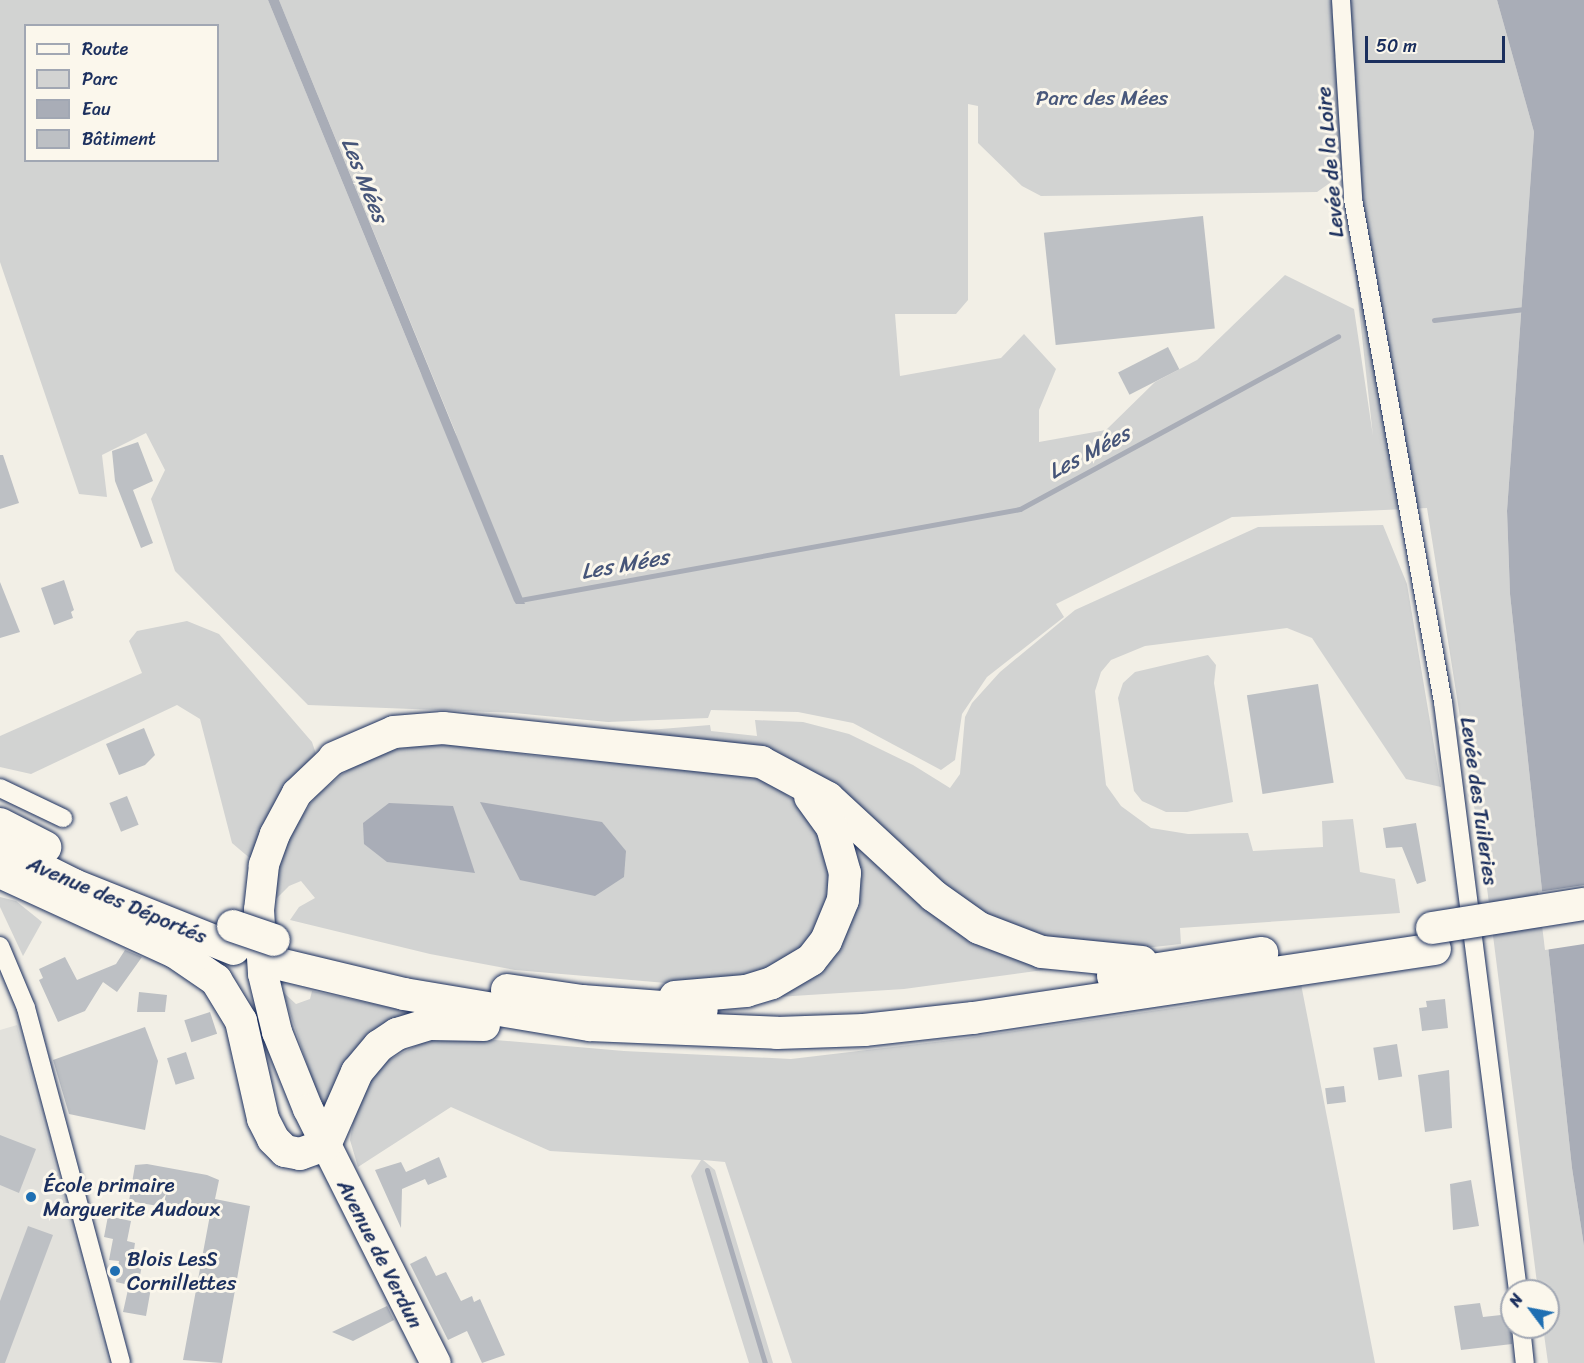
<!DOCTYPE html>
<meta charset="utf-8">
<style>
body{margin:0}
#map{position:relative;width:1584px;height:1363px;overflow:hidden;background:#f2efe6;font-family:Sriracha,sans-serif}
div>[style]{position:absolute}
.built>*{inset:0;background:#e2e1dc}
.green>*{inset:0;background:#d2d3d2}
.water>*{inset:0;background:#a9adb7}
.pier>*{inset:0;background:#f2efe6}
.stream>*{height:5px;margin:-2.5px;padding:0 2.5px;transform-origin:2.5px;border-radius:2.5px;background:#a9adb7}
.building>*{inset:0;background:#bdc0c4;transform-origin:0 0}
.roads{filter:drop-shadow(0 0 2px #1b2f5e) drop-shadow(0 0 2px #1b2f5e)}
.minor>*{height:18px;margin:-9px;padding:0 9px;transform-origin:9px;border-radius:9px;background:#fbf7ec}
.primary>*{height:30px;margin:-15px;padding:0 15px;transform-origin:15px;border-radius:15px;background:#fbf7ec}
.trunk>*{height:32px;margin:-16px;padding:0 16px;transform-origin:16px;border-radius:16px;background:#fbf7ec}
.bridges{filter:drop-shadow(0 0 2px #1b2f5e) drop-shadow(0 0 2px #1b2f5e)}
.trunk-bridge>*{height:32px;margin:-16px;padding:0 16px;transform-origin:16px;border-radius:16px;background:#fbf7ec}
.dots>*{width:16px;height:16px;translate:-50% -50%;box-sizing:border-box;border:3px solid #fbf7ec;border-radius:50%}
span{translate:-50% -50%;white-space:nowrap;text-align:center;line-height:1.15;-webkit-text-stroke:6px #fbf7ec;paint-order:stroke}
.park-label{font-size:21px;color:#49587b}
.street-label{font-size:21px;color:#1b2f5e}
.poi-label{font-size:21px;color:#1b2f5e}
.left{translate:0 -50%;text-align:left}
.water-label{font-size:22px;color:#465579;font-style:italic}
.legend{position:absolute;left:24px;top:24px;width:195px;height:138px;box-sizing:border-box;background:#fbf7ec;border:2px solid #a1a7b3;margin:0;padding:8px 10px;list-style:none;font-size:18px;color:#1b2f5e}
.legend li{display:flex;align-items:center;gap:12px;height:30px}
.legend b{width:30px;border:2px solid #a1a7b3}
.north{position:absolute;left:1500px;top:1279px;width:60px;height:60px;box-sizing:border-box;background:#fbf7ec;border:2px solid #a1a7b3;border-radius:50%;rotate:302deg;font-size:16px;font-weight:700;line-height:24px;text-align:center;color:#1b2f5e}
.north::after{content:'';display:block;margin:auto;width:21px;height:27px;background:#1f6fb2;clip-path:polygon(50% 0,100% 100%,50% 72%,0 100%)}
.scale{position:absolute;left:1365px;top:36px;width:140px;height:27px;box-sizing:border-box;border:3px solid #1b2f5e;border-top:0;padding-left:8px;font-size:18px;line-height:21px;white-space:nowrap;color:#1b2f5e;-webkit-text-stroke:4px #fbf7ec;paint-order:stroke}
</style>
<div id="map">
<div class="built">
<div style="clip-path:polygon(17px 1025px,108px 1363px,0 1363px,0 1030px)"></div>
</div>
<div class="green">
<div style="clip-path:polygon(evenodd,0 0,268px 0,421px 374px,457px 436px,279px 0,1497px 0,1534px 132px,1507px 511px,1510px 594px,1572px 1168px,1584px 1246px,1584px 1363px,1548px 1363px,1543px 1327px,1548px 1327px,1548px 1291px,1538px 1291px,1487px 888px,1427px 508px,1232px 517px,1056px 604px,1064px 617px,987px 677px,962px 714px,955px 760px,941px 770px,853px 723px,798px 712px,711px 710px,708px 718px,608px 722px,514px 713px,308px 705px,175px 571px,151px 499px,165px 470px,146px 433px,102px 455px,107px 497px,79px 494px,0 262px,0 0,26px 26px,218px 26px,218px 160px,26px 160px,26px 26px,0 0,968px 104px,978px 106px,978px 143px,1022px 186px,1041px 196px,1317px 192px,1344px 173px,1373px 436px,1354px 309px,1285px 275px,1197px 360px,1155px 382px,1106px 430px,1039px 442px,1039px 410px,1056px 369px,1024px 334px,1001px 358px,900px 376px,895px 314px,956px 314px,968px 300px,968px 104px)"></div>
<div style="clip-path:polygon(1383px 525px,1407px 584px,1441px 787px,1406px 779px,1312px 638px,1287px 628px,1145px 646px,1111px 660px,1101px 672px,1095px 691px,1106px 785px,1121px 806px,1151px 828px,1188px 834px,1248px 833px,1253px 851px,1323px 847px,1322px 821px,1353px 819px,1360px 872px,1395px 879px,1400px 913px,1180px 928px,1181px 944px,1100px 953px,977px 921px,826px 783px,612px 733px,710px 725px,711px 731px,757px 736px,755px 720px,803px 722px,849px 734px,913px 765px,950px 788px,960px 774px,965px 717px,972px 703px,1000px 672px,1075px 610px,1258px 527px)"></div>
<div style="clip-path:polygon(187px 621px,219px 634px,312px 742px,317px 757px,272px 808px,262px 825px,252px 860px,232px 843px,200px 719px,177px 705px,31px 774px,0 767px,0 736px,142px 673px,129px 641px,137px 631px)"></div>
<div style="clip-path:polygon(1208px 655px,1216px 665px,1214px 683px,1233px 802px,1187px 812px,1166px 812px,1142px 801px,1134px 791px,1118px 698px,1123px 683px,1135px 672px)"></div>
<div style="clip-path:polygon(438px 743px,536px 756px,727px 771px,770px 782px,809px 812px,835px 867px,827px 922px,784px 972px,701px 986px,515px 970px,430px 954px,290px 920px,299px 907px,315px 898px,301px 881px,289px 886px,276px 899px,272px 914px,274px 883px,286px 839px,316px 796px,350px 768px,385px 751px)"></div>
<div style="clip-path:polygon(844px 826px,908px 887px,1073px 966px,904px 989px,777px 997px,823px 966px)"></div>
<div style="clip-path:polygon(0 897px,16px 901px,42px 922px,23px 956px,0 907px)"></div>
<div style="clip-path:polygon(1301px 984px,1375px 1363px,792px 1363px,725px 1162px,703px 1160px,715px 1170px,773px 1363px,749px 1363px,691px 1176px,701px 1160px,550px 1151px,451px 1107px,358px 1167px,350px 1140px,356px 1105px,381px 1064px,427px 1040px,472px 1038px,624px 1051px,791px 1059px,960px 1039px,1186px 1006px)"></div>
<div style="clip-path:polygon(312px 991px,427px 1015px,329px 1115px,314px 1085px,283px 992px,296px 1004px,310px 999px)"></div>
</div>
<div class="water">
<div style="clip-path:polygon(268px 0,279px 0,525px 604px,516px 604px,514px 601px)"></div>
<div style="clip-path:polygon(1497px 0,1584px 0,1584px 1246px,1572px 1168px,1510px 594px,1507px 511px,1534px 132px)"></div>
<div style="clip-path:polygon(480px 802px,602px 822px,626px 851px,624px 877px,595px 896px,520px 880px)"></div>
<div style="clip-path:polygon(389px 803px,453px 806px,475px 873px,387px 862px,364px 844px,363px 823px)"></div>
</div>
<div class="pier">
<div style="clip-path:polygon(1584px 885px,1584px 944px,1545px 950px,1538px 892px)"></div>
</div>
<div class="stream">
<div style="left:1434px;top:320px;width:91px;rotate:-7deg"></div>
<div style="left:520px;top:600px;width:508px;rotate:-10.31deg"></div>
<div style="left:1020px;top:509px;width:362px;rotate:-28.5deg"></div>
<div style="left:707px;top:1170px;width:202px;rotate:73.3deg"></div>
</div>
<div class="building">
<div style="left:1203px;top:216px;width:113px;height:160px;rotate:84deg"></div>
<div style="left:1168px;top:347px;width:25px;height:56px;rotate:63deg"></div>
<div style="clip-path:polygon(138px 442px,153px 481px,133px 490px,153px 543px,141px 548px,115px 481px,112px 451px)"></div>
<div style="clip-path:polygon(0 455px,3px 455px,19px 503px,0 509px)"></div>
<div style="clip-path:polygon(64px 580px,74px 610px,71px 612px,73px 618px,54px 625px,41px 588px)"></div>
<div style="clip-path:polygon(0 582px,20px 632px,0 638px)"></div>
<div style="left:1318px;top:684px;width:100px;height:72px;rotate:81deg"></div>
<div style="clip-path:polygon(144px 728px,155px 755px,145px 765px,119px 775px,106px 744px)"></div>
<div style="left:127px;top:796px;width:31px;height:19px;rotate:68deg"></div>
<div style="clip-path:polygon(1416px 823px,1426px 881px,1417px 884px,1402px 847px,1386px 848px,1383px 828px)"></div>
<div style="clip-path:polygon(125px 950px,142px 957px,117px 992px,103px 982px,85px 1011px,58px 1022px,39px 980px,43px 978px,39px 969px,65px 957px,77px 980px,116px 964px)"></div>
<div style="clip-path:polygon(139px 992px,167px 995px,165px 1012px,137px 1012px)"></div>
<div style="clip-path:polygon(1445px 999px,1448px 1028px,1422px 1031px,1419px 1008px,1427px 1007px,1426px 1001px)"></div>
<div style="left:210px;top:1012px;width:23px;height:27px;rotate:72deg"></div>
<div style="clip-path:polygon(145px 1027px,158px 1061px,145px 1130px,69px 1114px,53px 1060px)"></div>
<div style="left:1397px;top:1044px;width:33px;height:24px;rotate:81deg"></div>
<div style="left:186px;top:1052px;width:28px;height:20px;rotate:72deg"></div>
<div style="clip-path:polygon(1449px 1070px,1452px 1128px,1425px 1132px,1418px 1075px)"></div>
<div style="left:1344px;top:1086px;width:16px;height:19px;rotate:83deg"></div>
<div style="clip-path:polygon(0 1135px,36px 1149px,19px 1193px,0 1185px)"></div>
<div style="clip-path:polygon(439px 1157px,447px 1177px,428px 1185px,425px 1179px,402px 1189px,401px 1228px,375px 1170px,401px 1162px,406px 1172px)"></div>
<div style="clip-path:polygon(147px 1164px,207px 1175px,219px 1180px,215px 1199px,250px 1206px,222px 1363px,183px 1360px,210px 1215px,129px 1201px,135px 1165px)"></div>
<div style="clip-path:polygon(1471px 1180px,1479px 1226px,1453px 1230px,1450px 1184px)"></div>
<div style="clip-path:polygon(108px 1216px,131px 1221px,127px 1241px,135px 1243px,132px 1263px,142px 1265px,138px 1286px,151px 1288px,146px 1316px,123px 1312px,129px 1285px,116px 1282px,119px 1261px,109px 1260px,113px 1239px,104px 1237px)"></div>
<div style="clip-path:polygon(28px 1226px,53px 1235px,5px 1363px,0 1363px,0 1301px)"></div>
<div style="clip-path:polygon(426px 1256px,436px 1276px,446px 1272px,461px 1301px,472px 1296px,474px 1302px,480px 1299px,505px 1355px,482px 1363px,467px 1331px,448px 1340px,410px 1264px)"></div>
<div style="clip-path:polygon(1480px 1303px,1483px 1317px,1510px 1314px,1512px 1344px,1461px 1350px,1454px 1306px)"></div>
<div style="clip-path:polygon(387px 1306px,394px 1320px,353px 1341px,332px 1332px)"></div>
</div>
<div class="roads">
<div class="minor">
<div style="left:1341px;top:0;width:199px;rotate:86.5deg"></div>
<div style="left:1353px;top:199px;width:511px;rotate:79.86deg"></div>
<div style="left:1443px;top:702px;width:594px;rotate:82.74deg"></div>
<div style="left:0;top:788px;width:70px;rotate:25.5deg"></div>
<div style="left:0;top:946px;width:67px;rotate:67.2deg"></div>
<div style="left:26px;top:1008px;width:367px;rotate:75deg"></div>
<div style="left:1521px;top:1327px;width:36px;rotate:84deg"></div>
</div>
<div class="primary">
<div style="left:334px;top:758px;width:51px;rotate:136.6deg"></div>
<div style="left:297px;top:793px;width:47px;rotate:118.2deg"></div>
<div style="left:275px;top:834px;width:33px;rotate:110deg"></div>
<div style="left:264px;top:865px;width:45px;rotate:96.3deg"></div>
<div style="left:259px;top:910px;width:64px;rotate:86.4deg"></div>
<div style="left:263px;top:974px;width:60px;rotate:76.4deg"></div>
<div style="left:277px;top:1032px;width:83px;rotate:68.1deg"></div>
<div style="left:308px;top:1109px;width:284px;rotate:63.3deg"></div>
</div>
<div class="trunk">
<div style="left:334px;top:758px;width:65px;rotate:-23.4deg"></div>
<div style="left:394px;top:732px;width:49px;rotate:-4.7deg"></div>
<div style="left:443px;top:728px;width:320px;rotate:6.1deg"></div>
<div style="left:761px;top:762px;width:76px;rotate:28.2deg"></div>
<div style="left:828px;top:798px;width:144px;rotate:42.8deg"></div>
<div style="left:934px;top:896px;width:55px;rotate:35.4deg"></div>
<div style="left:979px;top:928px;width:67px;rotate:20.9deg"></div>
<div style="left:1042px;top:952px;width:100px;rotate:5.7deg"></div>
<div style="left:0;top:824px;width:51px;rotate:27.1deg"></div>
<div style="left:0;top:848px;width:83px;rotate:26.6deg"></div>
<div style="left:74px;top:885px;width:172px;rotate:21.8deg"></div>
<div style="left:0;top:872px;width:192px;rotate:24.6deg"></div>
<div style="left:175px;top:952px;width:50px;rotate:34.3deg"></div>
<div style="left:216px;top:980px;width:48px;rotate:58.6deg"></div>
<div style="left:241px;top:1021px;width:100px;rotate:77.3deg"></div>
<div style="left:263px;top:1119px;width:22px;rotate:63deg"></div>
<div style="left:273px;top:1139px;width:17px;rotate:45deg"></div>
<div style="left:285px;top:1151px;width:15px;rotate:11deg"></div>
<div style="left:300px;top:1154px;width:27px;rotate:-20deg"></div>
<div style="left:325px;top:1145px;width:80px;rotate:-66.3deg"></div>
<div style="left:357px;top:1072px;width:34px;rotate:-50deg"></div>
<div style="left:379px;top:1046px;width:22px;rotate:-34deg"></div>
<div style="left:397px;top:1034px;width:34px;rotate:-17deg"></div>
<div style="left:430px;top:1024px;width:54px;rotate:1.1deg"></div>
<div style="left:275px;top:963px;width:133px;rotate:13.5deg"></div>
<div style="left:404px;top:994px;width:189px;rotate:9.5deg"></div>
<div style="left:590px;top:1025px;width:187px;rotate:2.4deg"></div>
<div style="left:777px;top:1033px;width:87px;rotate:-2deg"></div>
<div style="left:864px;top:1030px;width:110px;rotate:-6.3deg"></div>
<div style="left:973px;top:1018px;width:467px;rotate:-8.5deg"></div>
<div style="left:1113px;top:976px;width:151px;rotate:-8.8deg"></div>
<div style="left:507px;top:990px;width:76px;rotate:8.3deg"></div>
<div style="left:582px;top:1001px;width:120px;rotate:4.3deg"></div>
<div style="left:675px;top:997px;width:71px;rotate:-4.8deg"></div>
<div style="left:746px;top:991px;width:27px;rotate:-17deg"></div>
<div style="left:772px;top:983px;width:45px;rotate:-30.5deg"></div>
<div style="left:811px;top:960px;width:24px;rotate:-52deg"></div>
<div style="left:826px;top:941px;width:44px;rotate:-67.5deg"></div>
<div style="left:843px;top:900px;width:27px;rotate:-86deg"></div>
<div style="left:845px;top:873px;width:48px;rotate:-105.8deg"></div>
<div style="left:832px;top:827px;width:37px;rotate:-126deg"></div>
</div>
</div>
<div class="bridges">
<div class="trunk-bridge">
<div style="left:233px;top:926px;width:43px;rotate:18.9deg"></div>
<div style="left:1432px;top:928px;width:154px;rotate:-9deg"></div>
</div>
</div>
<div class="dots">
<div style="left:31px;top:1197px;background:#1f6fb2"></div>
<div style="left:115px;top:1271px;background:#1f6fb2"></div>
</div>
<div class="park-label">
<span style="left:1102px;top:98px">Parc des Mées</span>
</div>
<div class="street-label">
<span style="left:1330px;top:162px;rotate:-95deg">Levée de la Loire</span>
<span style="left:1479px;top:801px;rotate:82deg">Levée des Tuileries</span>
<span style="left:117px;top:900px;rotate:23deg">Avenue des Déportés</span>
<span style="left:380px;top:1254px;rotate:63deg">Avenue de Verdun</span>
</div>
<div class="poi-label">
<span class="left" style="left:43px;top:1197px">École primaire<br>Marguerite Audoux</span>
<span class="left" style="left:127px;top:1271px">Blois LesS<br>Cornillettes</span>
</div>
<div class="water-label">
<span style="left:365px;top:180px;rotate:68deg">Les Mées</span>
<span style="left:1089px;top:452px;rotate:-28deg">Les Mées</span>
<span style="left:625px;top:564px;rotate:-10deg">Les Mées</span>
</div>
<ul class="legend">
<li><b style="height:8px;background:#fbf7ec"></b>Route</li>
<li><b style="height:16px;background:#d2d3d2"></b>Parc</li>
<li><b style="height:16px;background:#a9adb7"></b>Eau</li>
<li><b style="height:16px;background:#bdc0c4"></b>Bâtiment</li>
</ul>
<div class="north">N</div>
<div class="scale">50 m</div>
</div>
